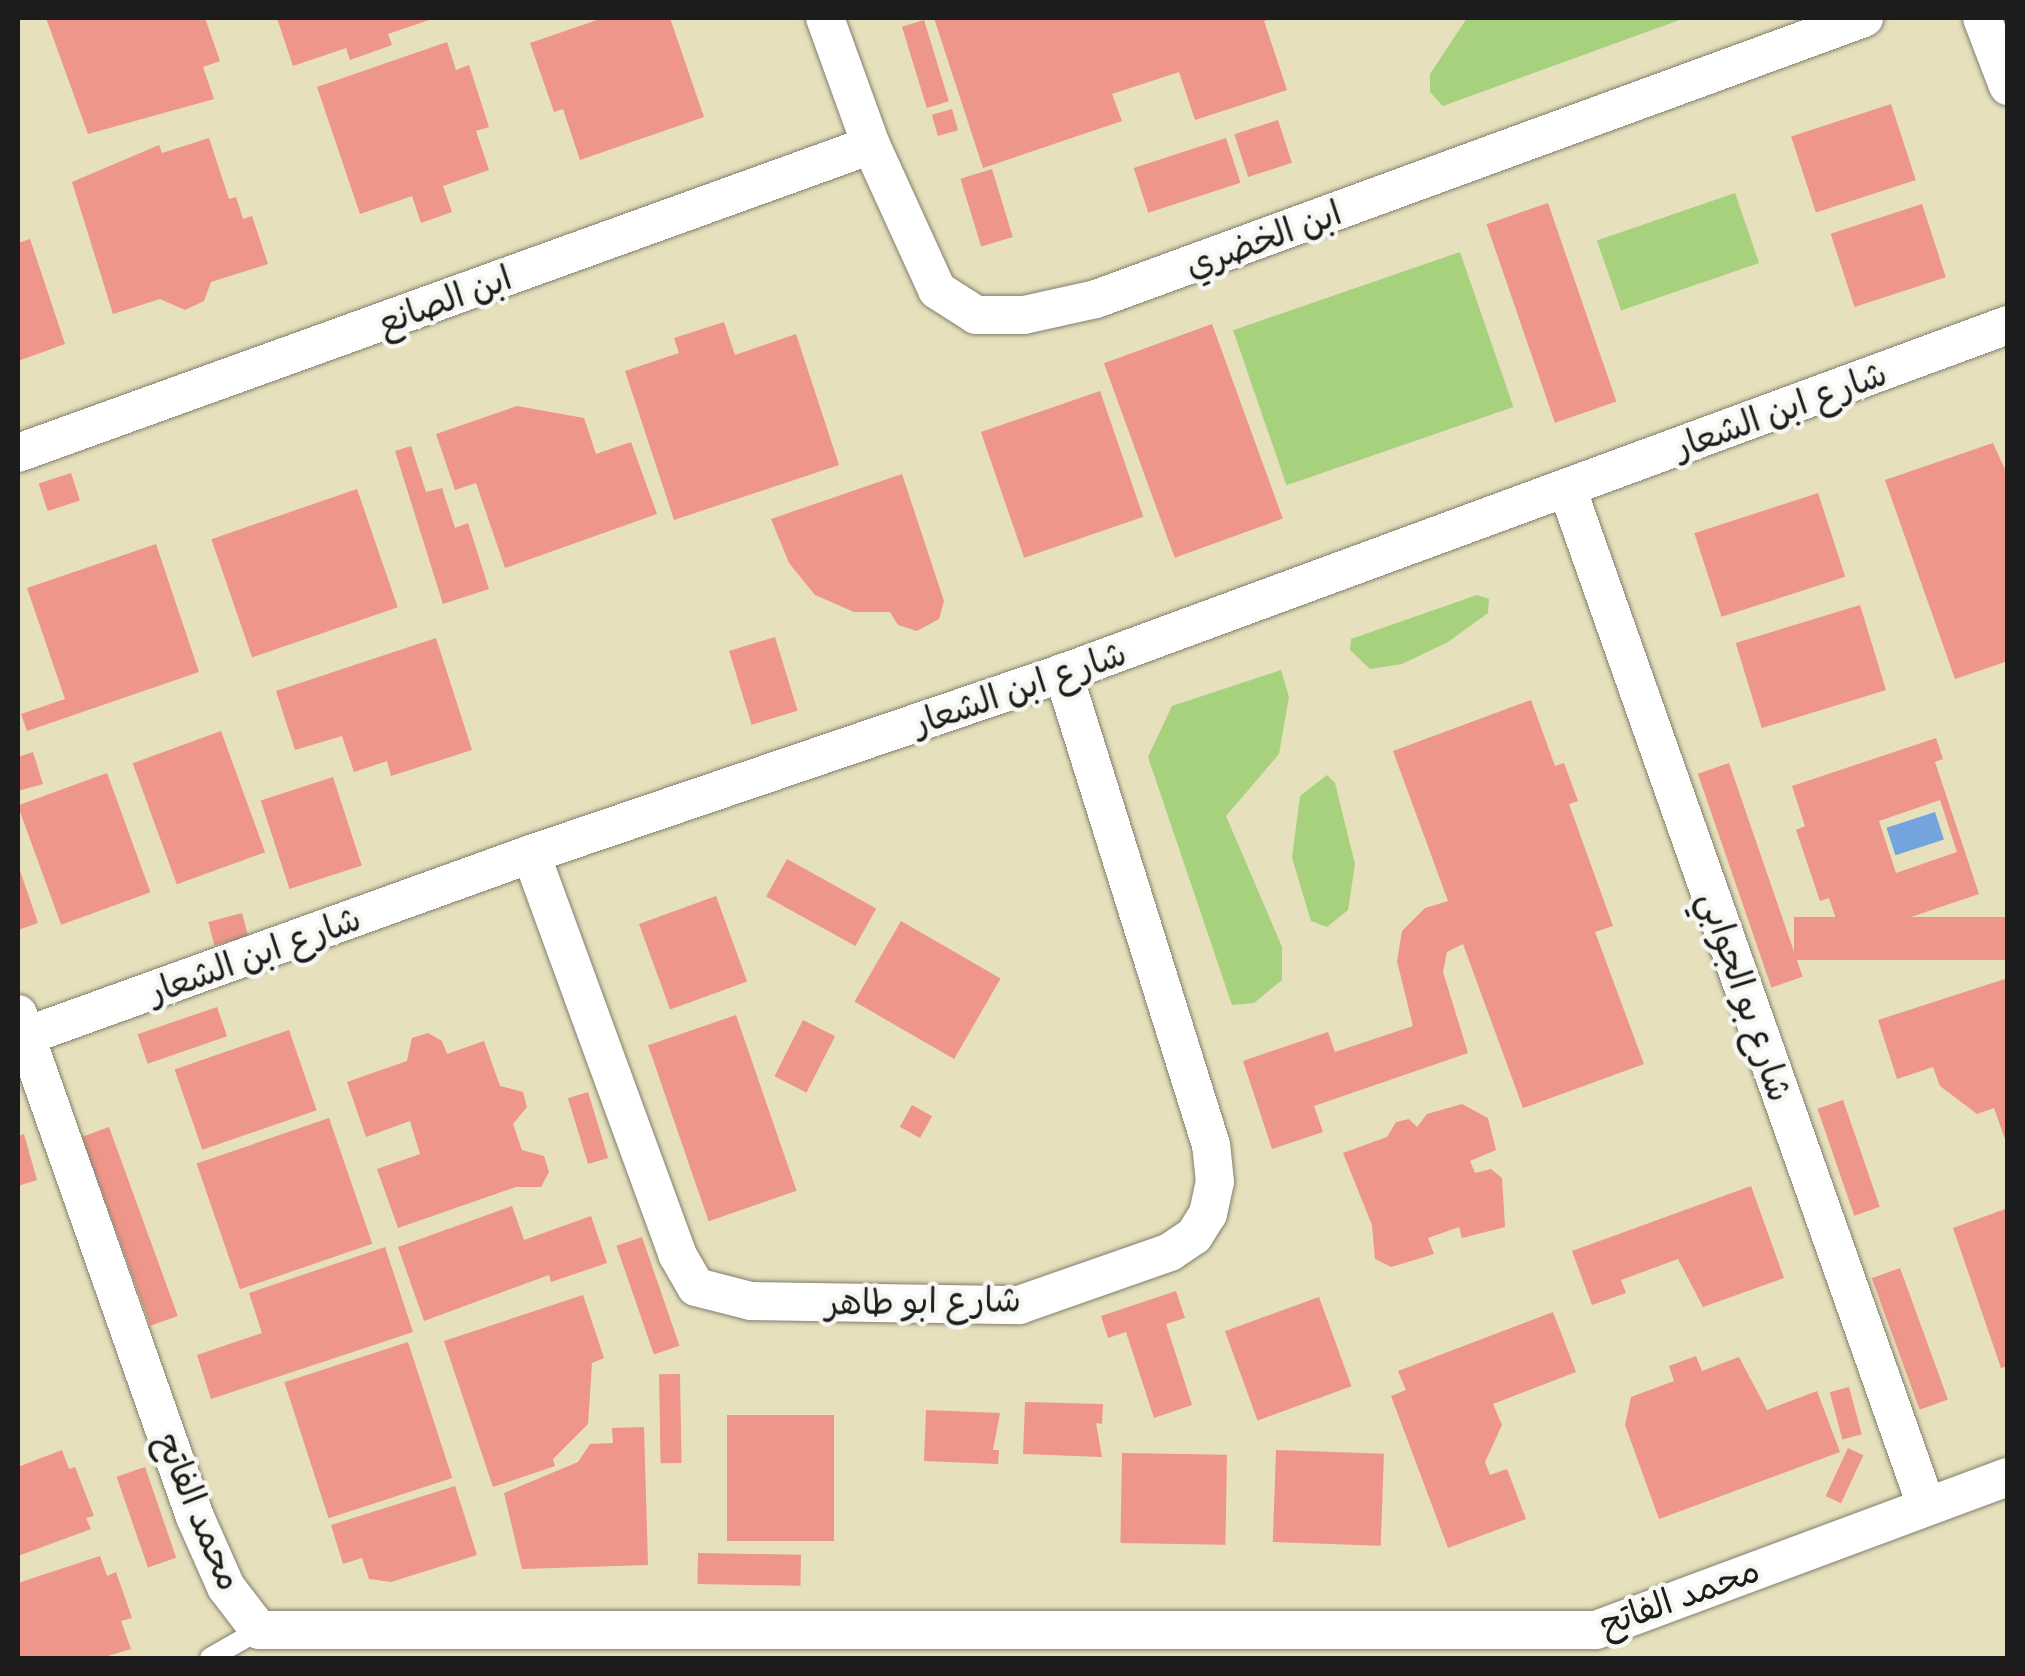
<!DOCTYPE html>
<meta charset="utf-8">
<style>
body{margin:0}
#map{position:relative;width:2025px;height:1676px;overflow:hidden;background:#e6e0bc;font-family:Delius,"Playpen Sans Arabic",sans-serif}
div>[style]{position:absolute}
.green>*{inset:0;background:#a7d17d;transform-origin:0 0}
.water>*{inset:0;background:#73a4dd;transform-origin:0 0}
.building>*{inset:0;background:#ed9689;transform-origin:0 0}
.roads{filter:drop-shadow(0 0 2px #817e6c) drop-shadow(0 0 2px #817e6c)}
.service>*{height:20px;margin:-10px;padding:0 10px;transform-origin:10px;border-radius:10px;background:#fff}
.minor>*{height:38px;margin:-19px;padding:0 19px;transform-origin:19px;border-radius:19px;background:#fff}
span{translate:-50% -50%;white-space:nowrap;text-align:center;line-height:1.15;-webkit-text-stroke:9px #f6f6f2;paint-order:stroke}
.street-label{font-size:35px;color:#1c1c1c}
.frame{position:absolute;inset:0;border:20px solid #1c1c1c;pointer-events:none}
</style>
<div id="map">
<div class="green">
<div style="clip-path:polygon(1467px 18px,1685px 18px,1443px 106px,1430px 92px,1430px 74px)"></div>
<div style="left:1735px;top:193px;width:74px;height:146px;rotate:71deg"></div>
<div style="left:1460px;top:252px;width:164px;height:240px;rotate:71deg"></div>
<div style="clip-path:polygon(1477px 595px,1489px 599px,1488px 613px,1448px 642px,1402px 664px,1370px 669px,1350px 650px,1351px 639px)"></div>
<div style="clip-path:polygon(1281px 670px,1289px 697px,1279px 754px,1226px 816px,1282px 947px,1282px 980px,1254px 1003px,1232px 1005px,1148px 757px,1172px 706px)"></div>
<div style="clip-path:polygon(1327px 775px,1335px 783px,1355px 864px,1348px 910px,1327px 927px,1311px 921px,1292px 858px,1300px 796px)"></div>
</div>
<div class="water">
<div style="left:1935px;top:812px;width:29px;height:51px;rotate:72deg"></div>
</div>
<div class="building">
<div style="clip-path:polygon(46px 18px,205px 18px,220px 61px,203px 67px,214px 99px,88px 134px)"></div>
<div style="clip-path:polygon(277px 18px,435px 18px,388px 34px,392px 45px,350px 60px,346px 48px,293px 66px)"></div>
<div style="clip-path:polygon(603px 18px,670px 18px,704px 117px,580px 160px,563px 109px,554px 112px,530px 43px)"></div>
<div style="clip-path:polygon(934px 18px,1274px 18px,1264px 21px,1287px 90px,1195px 120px,1179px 72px,1112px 94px,1122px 121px,983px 168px)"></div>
<div style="left:924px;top:20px;width:85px;height:23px;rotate:73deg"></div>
<div style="clip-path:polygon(447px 42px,456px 70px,469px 65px,489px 127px,476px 131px,489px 170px,443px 186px,452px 212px,421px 223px,412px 196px,360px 214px,317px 87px)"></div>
<div style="left:1891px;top:104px;width:80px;height:105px;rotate:72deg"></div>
<div style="left:952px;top:109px;width:22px;height:21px;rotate:74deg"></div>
<div style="left:1278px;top:120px;width:45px;height:46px;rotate:72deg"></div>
<div style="clip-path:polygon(209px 138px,229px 199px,236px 197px,243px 219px,252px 216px,268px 264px,211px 282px,204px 301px,185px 310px,160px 299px,113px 314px,72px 182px,159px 145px,162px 153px)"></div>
<div style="left:1226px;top:138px;width:47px;height:97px;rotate:72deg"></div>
<div style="left:992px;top:169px;width:71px;height:33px;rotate:73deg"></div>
<div style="left:1548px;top:203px;width:210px;height:65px;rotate:71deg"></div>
<div style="left:1922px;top:204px;width:77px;height:96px;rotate:72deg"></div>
<div style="clip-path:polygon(30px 239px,65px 344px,18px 361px,18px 243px)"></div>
<div style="clip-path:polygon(724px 322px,735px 355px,796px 334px,839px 465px,674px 520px,625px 371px,679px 353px,674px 338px)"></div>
<div style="left:1212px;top:324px;width:207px;height:115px;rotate:70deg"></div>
<div style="left:1100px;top:391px;width:133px;height:126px;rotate:71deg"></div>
<div style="clip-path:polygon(517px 406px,584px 418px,596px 454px,631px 442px,657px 514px,505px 568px,476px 483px,455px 490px,436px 434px)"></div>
<div style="clip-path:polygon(1993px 443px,2008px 476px,2008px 661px,1955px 679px,1885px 480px)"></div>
<div style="clip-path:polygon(411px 446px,426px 492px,442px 488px,455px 528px,468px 523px,489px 589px,443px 604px,395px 451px)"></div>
<div style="left:71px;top:473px;width:29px;height:34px;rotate:72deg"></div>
<div style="clip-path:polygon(902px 474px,944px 601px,939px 619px,917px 631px,898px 625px,890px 612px,854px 612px,815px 595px,789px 563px,771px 519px)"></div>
<div style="left:357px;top:489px;width:125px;height:154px;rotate:71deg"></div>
<div style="left:1818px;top:493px;width:88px;height:130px;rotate:72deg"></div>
<div style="clip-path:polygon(156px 544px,199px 672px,27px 731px,21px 714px,65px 699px,27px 588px)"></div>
<div style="left:1860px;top:605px;width:89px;height:130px;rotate:73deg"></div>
<div style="left:775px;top:637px;width:77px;height:48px;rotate:73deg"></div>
<div style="clip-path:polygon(436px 638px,472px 750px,391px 776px,387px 761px,354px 772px,342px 736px,295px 750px,276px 691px)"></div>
<div style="clip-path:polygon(1531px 700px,1555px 766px,1564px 763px,1578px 801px,1569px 804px,1613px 926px,1595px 932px,1644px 1064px,1523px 1108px,1463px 944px,1447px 952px,1443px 972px,1468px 1053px,1314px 1106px,1323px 1132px,1272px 1149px,1243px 1061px,1328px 1032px,1335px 1052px,1413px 1026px,1397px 961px,1402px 931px,1425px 908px,1448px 901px,1393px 751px)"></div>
<div style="left:221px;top:731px;width:129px;height:94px;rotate:70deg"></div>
<div style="clip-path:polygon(evenodd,1936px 738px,1943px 759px,1935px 762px,1979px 894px,1843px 940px,1829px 898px,1820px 901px,1796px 830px,1805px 826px,1792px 786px,1936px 738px,1940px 800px,1957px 852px,1896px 873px,1879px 821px,1940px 800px)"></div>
<div style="clip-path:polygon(33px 752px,43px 784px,18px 791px,18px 757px)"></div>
<div style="left:1729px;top:763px;width:226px;height:33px;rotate:71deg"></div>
<div style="left:107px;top:773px;width:127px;height:95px;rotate:70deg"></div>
<div style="left:333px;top:777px;width:93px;height:76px;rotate:72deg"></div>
<div style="left:787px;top:859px;width:102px;height:43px;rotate:29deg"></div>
<div style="clip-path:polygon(18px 865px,38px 923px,18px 930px)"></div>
<div style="left:716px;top:896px;width:91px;height:82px;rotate:70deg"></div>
<div style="left:242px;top:913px;width:24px;height:35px;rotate:75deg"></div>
<div style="left:2008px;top:917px;width:43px;height:214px;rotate:90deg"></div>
<div style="left:901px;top:921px;width:115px;height:93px;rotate:30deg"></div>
<div style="clip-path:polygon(2008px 978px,2008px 1145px,2007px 1145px,1994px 1108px,1977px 1114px,1940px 1086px,1933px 1067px,1897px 1079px,1878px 1020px)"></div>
<div style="left:217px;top:1007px;width:31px;height:84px;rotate:71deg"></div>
<div style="left:736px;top:1015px;width:186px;height:93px;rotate:71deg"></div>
<div style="left:803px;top:1020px;width:36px;height:63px;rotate:27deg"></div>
<div style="left:289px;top:1030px;width:85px;height:121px;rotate:71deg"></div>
<div style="clip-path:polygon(428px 1033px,442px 1041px,447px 1054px,484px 1041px,500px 1086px,523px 1092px,527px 1107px,513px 1124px,522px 1150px,544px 1156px,549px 1172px,541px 1187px,516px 1187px,398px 1228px,377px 1169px,420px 1154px,410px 1121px,366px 1137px,347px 1082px,407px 1061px,412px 1038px)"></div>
<div style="left:588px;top:1092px;width:69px;height:21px;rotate:73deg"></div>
<div style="left:1843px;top:1100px;width:113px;height:27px;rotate:71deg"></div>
<div style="clip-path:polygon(1462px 1104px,1488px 1118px,1496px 1150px,1470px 1161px,1475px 1173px,1491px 1169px,1502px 1178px,1505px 1227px,1462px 1238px,1459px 1227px,1428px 1238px,1434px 1254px,1391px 1267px,1375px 1259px,1372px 1225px,1343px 1153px,1387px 1137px,1396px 1122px,1409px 1119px,1417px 1127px,1427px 1114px)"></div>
<div style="left:912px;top:1105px;width:23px;height:25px;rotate:29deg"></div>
<div style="left:329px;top:1118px;width:133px;height:140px;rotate:71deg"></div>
<div style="left:109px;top:1127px;width:201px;height:29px;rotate:70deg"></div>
<div style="clip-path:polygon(24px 1134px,37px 1180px,18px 1186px,18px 1136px)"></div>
<div style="clip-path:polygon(1751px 1186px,1784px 1278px,1703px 1307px,1678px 1259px,1621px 1280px,1626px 1293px,1592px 1305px,1572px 1251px)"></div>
<div style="clip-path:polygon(512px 1206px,524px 1240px,591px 1216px,607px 1263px,551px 1282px,549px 1275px,424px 1321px,398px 1247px)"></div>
<div style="clip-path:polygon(2008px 1208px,2008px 1366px,2001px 1368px,1953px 1228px)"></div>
<div style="left:642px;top:1237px;width:115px;height:27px;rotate:71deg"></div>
<div style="clip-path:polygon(385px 1247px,413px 1332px,211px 1399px,197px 1355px,262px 1333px,249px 1293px)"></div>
<div style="left:1900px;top:1268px;width:140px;height:30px;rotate:70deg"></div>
<div style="clip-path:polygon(1176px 1291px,1185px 1318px,1166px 1324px,1192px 1405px,1154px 1418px,1126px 1332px,1108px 1338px,1101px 1316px)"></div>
<div style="clip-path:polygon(583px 1295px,604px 1358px,592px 1363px,588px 1424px,553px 1459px,555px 1466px,493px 1487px,444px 1341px)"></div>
<div style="left:1319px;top:1297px;width:95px;height:100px;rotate:70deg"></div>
<div style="clip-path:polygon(1553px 1312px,1576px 1372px,1493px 1404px,1502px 1425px,1485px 1462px,1490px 1475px,1507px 1469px,1526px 1519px,1448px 1548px,1391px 1396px,1406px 1390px,1398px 1371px)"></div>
<div style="left:408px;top:1342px;width:143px;height:130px;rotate:72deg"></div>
<div style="clip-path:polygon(1696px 1356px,1702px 1371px,1739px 1357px,1767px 1410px,1817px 1391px,1840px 1452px,1659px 1519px,1625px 1425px,1631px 1397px,1674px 1381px,1669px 1366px)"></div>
<div style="left:680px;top:1374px;width:89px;height:21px;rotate:89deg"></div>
<div style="left:1849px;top:1387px;width:49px;height:20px;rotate:75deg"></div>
<div style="clip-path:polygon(1025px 1402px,1103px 1404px,1102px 1424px,1096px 1423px,1102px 1457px,1023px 1454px)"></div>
<div style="clip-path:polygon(926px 1410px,1000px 1413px,993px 1450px,999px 1450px,998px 1464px,924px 1461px)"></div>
<div style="left:834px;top:1415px;width:126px;height:107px;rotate:90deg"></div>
<div style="clip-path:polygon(644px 1427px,648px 1565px,522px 1569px,504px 1493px,578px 1462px,590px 1444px,613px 1443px,612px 1428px)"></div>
<div style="left:1848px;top:1448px;width:17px;height:53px;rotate:25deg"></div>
<div style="clip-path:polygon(62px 1450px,69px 1469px,75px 1467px,94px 1516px,86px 1518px,91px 1529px,18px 1556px,18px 1467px)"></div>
<div style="left:1276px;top:1450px;width:108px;height:92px;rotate:2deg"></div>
<div style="left:1122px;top:1453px;width:105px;height:90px;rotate:1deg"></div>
<div style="left:145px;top:1467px;width:96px;height:30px;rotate:71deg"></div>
<div style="clip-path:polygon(455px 1486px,477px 1555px,391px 1582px,369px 1579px,362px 1558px,343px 1564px,331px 1525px)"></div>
<div style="left:698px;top:1553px;width:103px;height:31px;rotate:1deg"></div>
<div style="clip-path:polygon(100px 1556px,107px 1576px,116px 1572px,132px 1618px,121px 1621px,131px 1649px,101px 1658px,18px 1658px,18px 1583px)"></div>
</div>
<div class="roads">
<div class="service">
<div style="left:210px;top:1658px;width:56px;rotate:-29.7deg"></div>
</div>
<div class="minor">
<div style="left:825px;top:18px;width:135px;rotate:70.1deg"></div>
<div style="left:871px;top:145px;width:159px;rotate:65.5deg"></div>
<div style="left:937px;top:290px;width:46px;rotate:32.7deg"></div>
<div style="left:976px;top:315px;width:48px"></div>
<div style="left:1024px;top:315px;width:74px;rotate:-12.5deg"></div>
<div style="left:1096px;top:299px;width:818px;rotate:-20.1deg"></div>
<div style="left:1982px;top:18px;width:73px;rotate:69.1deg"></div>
<div style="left:18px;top:453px;width:907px;rotate:-19.85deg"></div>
<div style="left:1567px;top:488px;width:1079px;rotate:70.56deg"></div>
<div style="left:531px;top:854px;width:426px;rotate:69.9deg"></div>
<div style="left:677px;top:1254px;width:38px;rotate:60deg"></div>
<div style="left:696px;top:1287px;width:57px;rotate:14.3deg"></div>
<div style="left:751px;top:1301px;width:268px;rotate:0.9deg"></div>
<div style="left:1019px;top:1305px;width:160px;rotate:-19.3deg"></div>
<div style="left:1170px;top:1252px;width:29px;rotate:-34deg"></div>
<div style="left:1194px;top:1236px;width:26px;rotate:-58deg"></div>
<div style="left:1208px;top:1214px;width:33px;rotate:-78deg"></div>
<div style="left:1215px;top:1182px;width:37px;rotate:-96deg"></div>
<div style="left:1211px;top:1145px;width:495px;rotate:-107.4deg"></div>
<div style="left:18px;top:1014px;width:533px;rotate:70.61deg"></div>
<div style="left:195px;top:1517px;width:77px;rotate:66.1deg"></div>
<div style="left:226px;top:1587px;width:54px;rotate:52.5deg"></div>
<div style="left:259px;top:1630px;width:1337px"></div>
<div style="left:1596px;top:1630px;width:439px;rotate:-20.4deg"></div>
<div style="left:26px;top:1036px;width:537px;rotate:-19.82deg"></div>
<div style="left:531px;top:854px;width:562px;rotate:-18.79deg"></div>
<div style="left:1063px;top:673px;width:1007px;rotate:-20.22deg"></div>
</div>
</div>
<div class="street-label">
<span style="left:1263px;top:238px;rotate:-20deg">ابن الخضري</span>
<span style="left:444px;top:299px;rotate:-20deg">ابن الصانع</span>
<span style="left:1780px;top:409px;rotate:-20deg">شارع ابن الشعار</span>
<span style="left:1019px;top:687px;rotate:-19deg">شارع ابن الشعار</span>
<span style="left:254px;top:954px;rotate:-20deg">شارع ابن الشعار</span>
<span style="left:1747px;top:996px;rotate:71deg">شارع بو الجوابي</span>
<span style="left:923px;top:1300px;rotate:-1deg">شارع ابو طاهر</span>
<span style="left:200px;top:1511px;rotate:67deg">محمد الفاتح</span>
<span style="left:1679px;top:1596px;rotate:-20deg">محمد الفاتح</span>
</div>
<div class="frame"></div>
</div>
